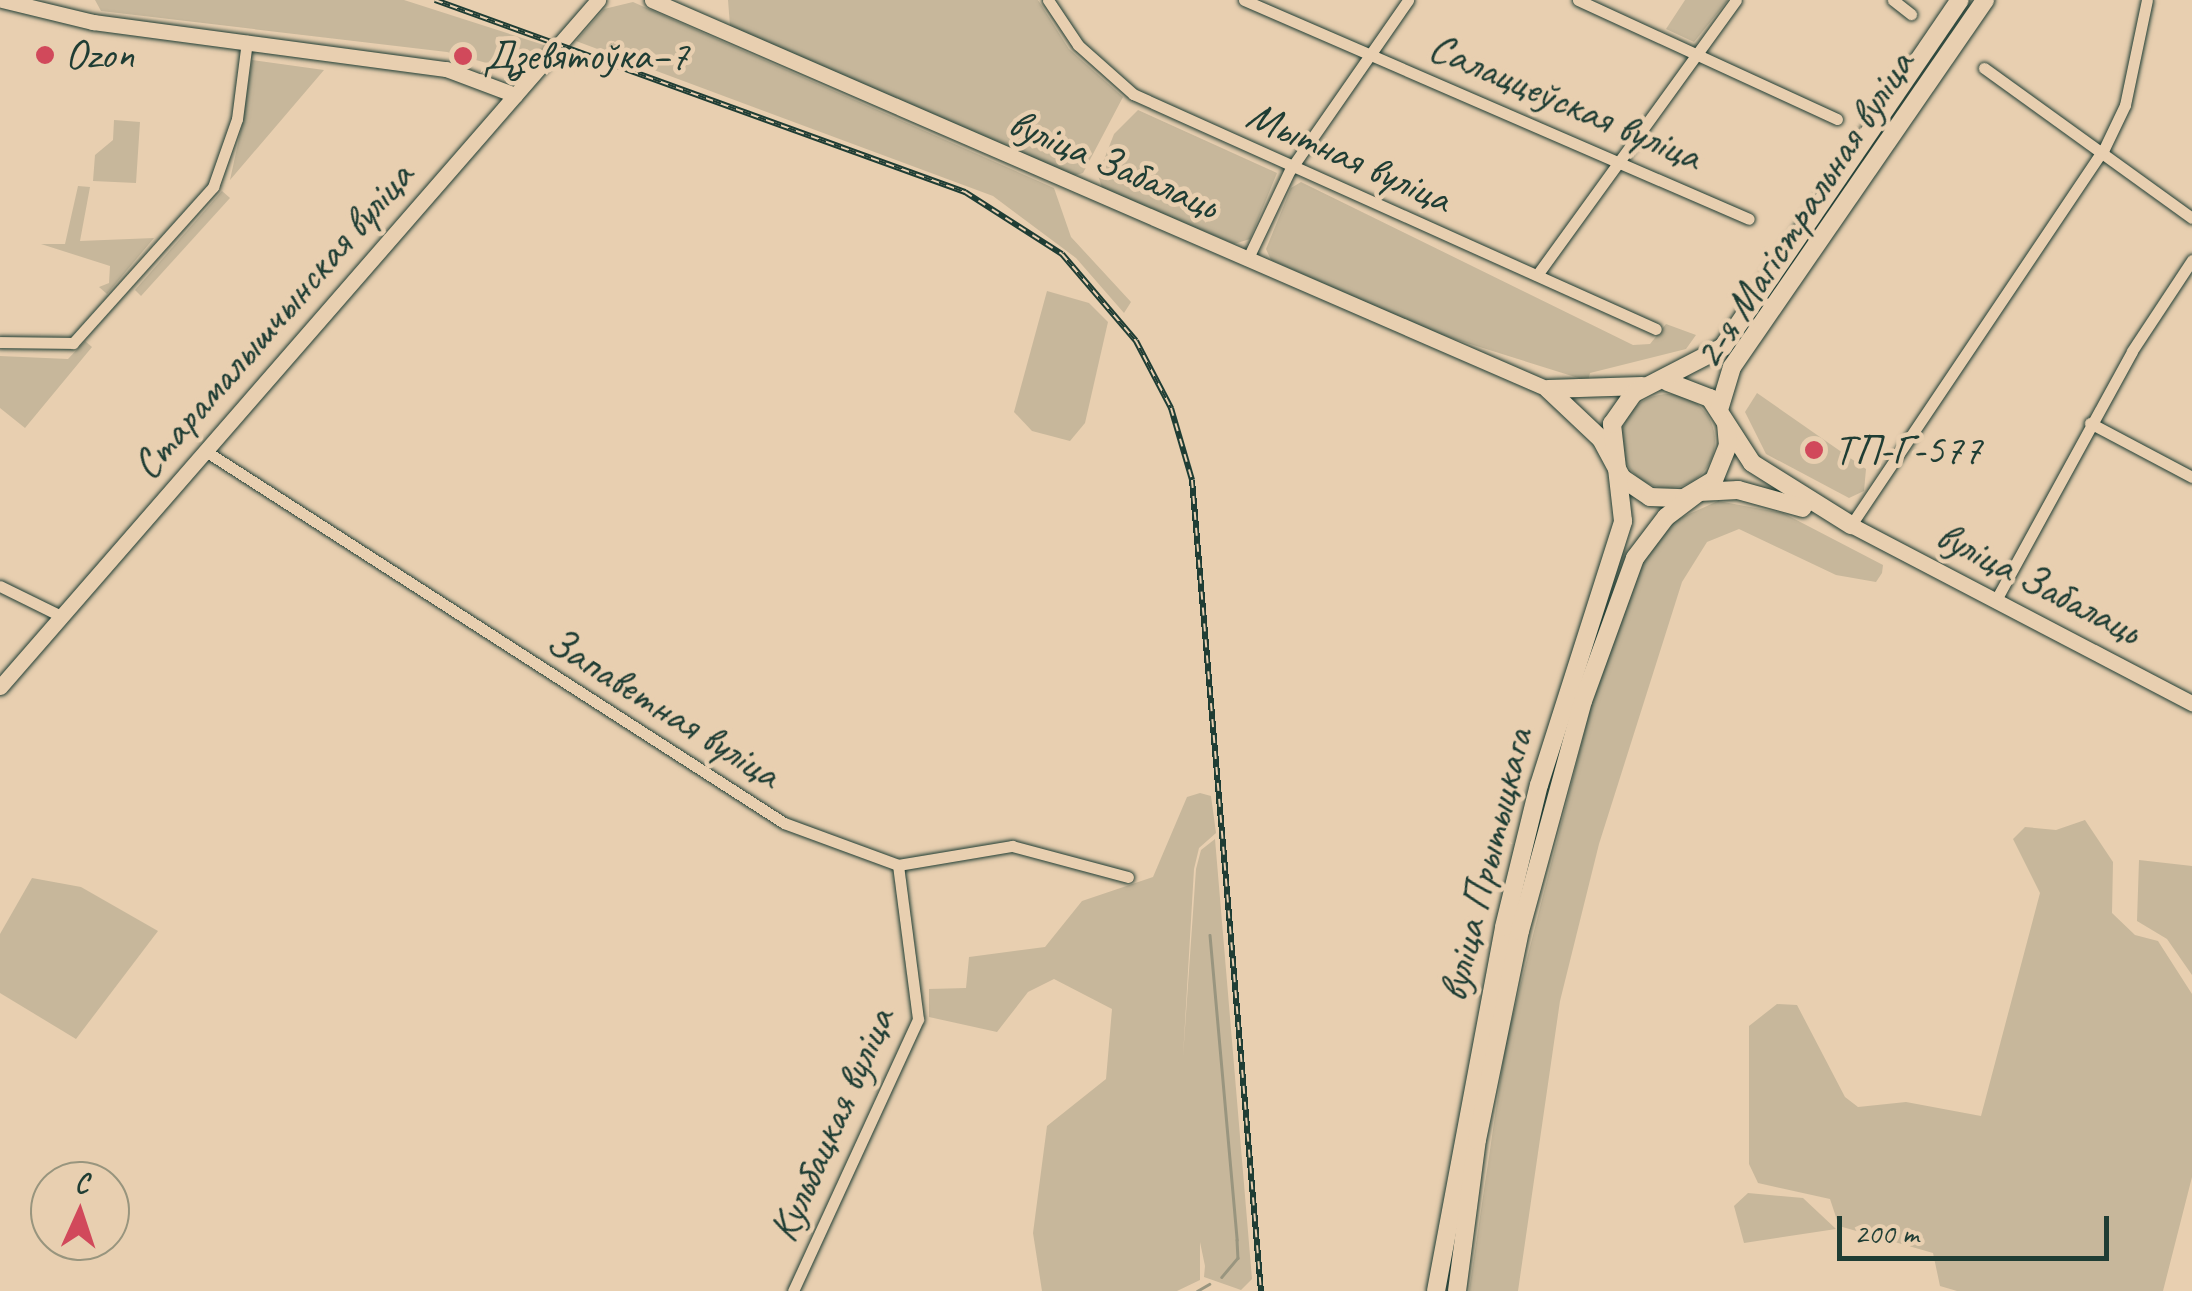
<!DOCTYPE html>
<meta charset="utf-8">
<style>
body{margin:0}
#map{position:relative;width:2192px;height:1291px;overflow:hidden;background:#e8cfb0;font-family:Caveat,sans-serif}
div>[style]{position:absolute}
.green>*{inset:0;background:#c7b79b}
.round{border-radius:50%}
.stream>*{height:2.5px;margin:-1.25px;padding:0 1.25px;transform-origin:1.25px;border-radius:1.25px;background:#99957f}
.roads{filter:drop-shadow(0 0 2px #1f3d34) drop-shadow(0 0 2px #1f3d34)}
.street>*{height:11px;margin:-5.5px;padding:0 5.5px;transform-origin:5.5px;border-radius:5.5px;background:#e8cfb0}
.secondary>*{height:15px;margin:-7.5px;padding:0 7.5px;transform-origin:7.5px;border-radius:7.5px;background:#e8cfb0}
.primary>*{height:18px;margin:-9px;padding:0 9px;transform-origin:9px;border-radius:9px;background:#e8cfb0}
.rail>*{height:6px;margin-top:-3px;transform-origin:0;background:repeating-linear-gradient(90deg,#e8cfb0 0 8px,#1f3d34 0 16px);box-sizing:border-box;border-block:2px solid #1f3d34}
.dots>*{width:28px;height:28px;translate:-50% -50%;box-sizing:border-box;border:5px solid #e8cfb0;border-radius:50%}
span{translate:-50% -50%;white-space:nowrap;text-align:center;line-height:1.15;-webkit-text-stroke:9px #e8cfb0;paint-order:stroke}
.poi-label{font-size:42px;color:#1f3d34}
.left{translate:0 -50%;text-align:left}
.street-label{font-size:42px;color:#1f3d34}
.north{position:absolute;left:30px;top:1161px;width:100px;height:100px;box-sizing:border-box;background:#e8cfb0;border:2px solid #98957e;border-radius:50%;rotate:3deg;font-size:28px;font-weight:700;line-height:40px;text-align:center;color:#1f3d34}
.north::after{content:'';display:block;margin:auto;width:35px;height:45px;background:#d1495b;clip-path:polygon(50% 0,100% 100%,50% 72%,0 100%)}
.scale{position:absolute;left:1837px;top:1216px;width:272px;height:45px;box-sizing:border-box;border:5px solid #1f3d34;border-top:0;padding-left:12px;font-size:30px;line-height:35px;white-space:nowrap;color:#1f3d34;-webkit-text-stroke:8px #e8cfb0;paint-order:stroke}
</style>
<div id="map">
<div class="green">
<div style="clip-path:polygon(95px 0,404px 0,550px 47px,526px 74px,447px 52px,101px 11px)"></div>
<div style="clip-path:polygon(728px 0,1038px 0,1069px 49px,1123px 97px,1083px 173px,1073px 176px,730px 26px)"></div>
<div style="clip-path:polygon(1685px 0,1728px 0,1694px 42px,1666px 29px)"></div>
<div style="clip-path:polygon(633px 2px,1054px 188px,1071px 237px,1131px 302px,1124px 313px,1076px 258px,993px 196px,576px 41px,604px 9px)"></div>
<div style="clip-path:polygon(252px 60px,324px 70px,230px 180px,242px 125px)"></div>
<div style="clip-path:polygon(1138px 110px,1277px 173px,1250px 239px,1234px 244px,1102px 188px,1098px 175px,1114px 134px)"></div>
<div style="clip-path:polygon(114px 120px,140px 122px,136px 183px,93px 181px,95px 155px,113px 140px)"></div>
<div style="clip-path:polygon(1301px 182px,1633px 345px,1650px 344px,1666px 324px,1696px 335px,1686px 349px,1590px 373px,1588px 381px,1435px 333px,1271px 260px,1266px 249px,1291px 188px)"></div>
<div style="clip-path:polygon(78px 186px,90px 187px,80px 241px,154px 238px,107px 294px,99px 287px,109px 283px,110px 266px,41px 244px,65px 244px)"></div>
<div style="clip-path:polygon(222px 191px,230px 198px,141px 296px,135px 290px)"></div>
<div style="clip-path:polygon(1047px 291px,1089px 303px,1108px 322px,1085px 423px,1070px 441px,1032px 431px,1014px 412px)"></div>
<div style="clip-path:polygon(85px 341px,92px 347px,25px 428px,0 408px,0 356px,68px 359px)"></div>
<div style="clip-path:polygon(1757px 393px,1866px 469px,1864px 491px,1849px 498px,1766px 454px,1745px 412px)"></div>
<div class="round" style="left:1621px;top:394px;width:94px;height:94px"></div>
<div style="clip-path:polygon(1718px 501px,1783px 513px,1883px 565px,1882px 573px,1876px 582px,1836px 575px,1739px 529px,1707px 542px,1682px 582px,1599px 844px,1560px 1001px,1518px 1291px,1469px 1291px,1506px 1042px,1591px 706px,1647px 551px,1676px 520px)"></div>
<div style="clip-path:polygon(1200px 793px,1211px 796px,1216px 833px,1199px 848px,1194px 869px,1183px 1057px,1196px 869px,1201px 850px,1215px 839px,1252px 1279px,1241px 1290px,1204px 1277px,1205px 1266px,1200px 1242px,1200px 1280px,1177px 1291px,1042px 1291px,1033px 1233px,1047px 1126px,1106px 1079px,1112px 1009px,1054px 979px,1028px 992px,997px 1032px,929px 1017px,929px 989px,966px 988px,969px 957px,1045px 947px,1082px 901px,1153px 877px,1187px 797px)"></div>
<div style="clip-path:polygon(2085px 820px,2113px 862px,2112px 913px,2135px 935px,2158px 941px,2192px 994px,2192px 1177px,2163px 1291px,1957px 1291px,1940px 1286px,1933px 1253px,1839px 1226px,1830px 1199px,1758px 1183px,1749px 1164px,1749px 1026px,1777px 1004px,1797px 1005px,1845px 1097px,1858px 1107px,1906px 1102px,1981px 1116px,2040px 893px,2013px 839px,2025px 827px,2056px 830px)"></div>
<div style="clip-path:polygon(2139px 860px,2192px 866px,2192px 975px,2167px 939px,2137px 921px)"></div>
<div style="clip-path:polygon(32px 878px,81px 887px,158px 931px,76px 1039px,0 993px,0 934px)"></div>
<div style="clip-path:polygon(1748px 1193px,1803px 1198px,1836px 1229px,1744px 1243px,1734px 1206px)"></div>
</div>
<div class="stream">
<div style="left:1210px;top:935px;width:306px;rotate:84.9deg"></div>
<div style="left:1237px;top:1240px;width:18px;rotate:87deg"></div>
<div style="left:1238px;top:1258px;width:25px;rotate:130deg"></div>
<div style="left:1197px;top:1291px;width:14px;rotate:-30deg"></div>
</div>
<div class="roads">
<div class="street">
<div style="left:1048px;top:0;width:54px;rotate:56.3deg"></div>
<div style="left:1078px;top:45px;width:74px;rotate:41.7deg"></div>
<div style="left:1133px;top:94px;width:573px;rotate:24.2deg"></div>
<div style="left:1244px;top:0;width:550px;rotate:23.44deg"></div>
<div style="left:1578px;top:0;width:285px;rotate:24.7deg"></div>
<div style="left:1893px;top:0;width:23px;rotate:38deg"></div>
<div style="left:1984px;top:68px;width:256px;rotate:35.8deg"></div>
<div style="left:1247px;top:260px;width:100px;rotate:-64.5deg"></div>
<div style="left:1290px;top:170px;width:207px;rotate:-55.2deg"></div>
<div style="left:1537px;top:275px;width:339px;rotate:-54.1deg"></div>
<div style="left:0;top:342px;width:73px;rotate:0.8deg"></div>
<div style="left:73px;top:343px;width:210px;rotate:-48.1deg"></div>
<div style="left:213px;top:187px;width:72px;rotate:-70.6deg"></div>
<div style="left:237px;top:119px;width:79px;rotate:-82.7deg"></div>
<div style="left:2090px;top:423px;width:115px;rotate:27.9deg"></div>
<div style="left:207px;top:452px;width:686px;rotate:32.74deg"></div>
<div style="left:784px;top:823px;width:121px;rotate:20.2deg"></div>
<div style="left:898px;top:865px;width:116px;rotate:-9.5deg"></div>
<div style="left:1012px;top:846px;width:120px;rotate:15deg"></div>
<div style="left:1851px;top:525px;width:453px;rotate:-56.1deg"></div>
<div style="left:2104px;top:149px;width:49px;rotate:-64.5deg"></div>
<div style="left:2125px;top:105px;width:107px;rotate:-78.2deg"></div>
<div style="left:0;top:586px;width:68px;rotate:26.2deg"></div>
<div style="left:1997px;top:598px;width:281px;rotate:-61.3deg"></div>
<div style="left:2132px;top:351px;width:109px;rotate:-56.6deg"></div>
<div style="left:793px;top:1291px;width:299px;rotate:-65.3deg"></div>
<div style="left:918px;top:1019px;width:155px;rotate:-97.4deg"></div>
</div>
<div class="secondary">
<div style="left:2px;top:0;width:94px;rotate:13.6deg"></div>
<div style="left:93px;top:22px;width:356px;rotate:7.6deg"></div>
<div style="left:446px;top:69px;width:74px;rotate:20.6deg"></div>
<div style="left:652px;top:0;width:977px;rotate:23.47deg"></div>
<div style="left:1851px;top:525px;width:385px;rotate:27.6deg"></div>
<div style="left:0;top:687px;width:911px;rotate:-48.96deg"></div>
</div>
<div class="primary">
<div style="left:1668px;top:382px;width:45px;rotate:20.9deg"></div>
<div style="left:1710px;top:398px;width:77px;rotate:57.1deg"></div>
<div style="left:1752px;top:463px;width:117px;rotate:32.1deg"></div>
<div style="left:1548px;top:389px;width:94px;rotate:-1.8deg"></div>
<div style="left:1549px;top:390px;width:71px;rotate:43.3deg"></div>
<div style="left:1601px;top:439px;width:44px;rotate:61.7deg"></div>
<div style="left:1622px;top:478px;width:34px;rotate:34deg"></div>
<div style="left:1650px;top:497px;width:34px;rotate:2deg"></div>
<div style="left:1684px;top:498px;width:35px;rotate:-31deg"></div>
<div style="left:1714px;top:480px;width:37px;rotate:-68deg"></div>
<div style="left:1728px;top:446px;width:21px;rotate:-95deg"></div>
<div style="left:1719px;top:410px;width:45px;rotate:-73.2deg"></div>
<div style="left:1732px;top:367px;width:446px;rotate:-55.4deg"></div>
<div style="left:1699px;top:492px;width:39px;rotate:-3deg"></div>
<div style="left:1738px;top:490px;width:67px;rotate:15.5deg"></div>
<div style="left:1436px;top:1291px;width:370px;rotate:-79.4deg"></div>
<div style="left:1504px;top:927px;width:146px;rotate:-76.2deg"></div>
<div style="left:1539px;top:785px;width:277px;rotate:-72.3deg"></div>
<div style="left:1623px;top:521px;width:98px;rotate:-96.5deg"></div>
<div style="left:1612px;top:424px;width:38px;rotate:-55deg"></div>
<div style="left:1634px;top:393px;width:100px;rotate:-27.3deg"></div>
<div style="left:1723px;top:347px;width:420px;rotate:-55.7deg"></div>
<div style="left:1457px;top:1291px;width:152px;rotate:-82.5deg"></div>
<div style="left:1477px;top:1140px;width:213px;rotate:-78.4deg"></div>
<div style="left:1520px;top:931px;width:238px;rotate:-74.7deg"></div>
<div style="left:1583px;top:701px;width:152px;rotate:-70deg"></div>
<div style="left:1635px;top:558px;width:51px;rotate:-52.9deg"></div>
<div style="left:1666px;top:517px;width:41px;rotate:-37.1deg"></div>
</div>
</div>
<div class="rail">
<div style="left:435px;top:0;width:564px;rotate:19.91deg"></div>
<div style="left:965px;top:192px;width:115px;rotate:32.6deg"></div>
<div style="left:1062px;top:254px;width:114px;rotate:49.6deg"></div>
<div style="left:1136px;top:341px;width:76px;rotate:62.4deg"></div>
<div style="left:1171px;top:408px;width:75px;rotate:73.7deg"></div>
<div style="left:1192px;top:480px;width:814px;rotate:85.14deg"></div>
</div>
<div class="dots">
<div style="left:45px;top:55px;background:#d1495b"></div>
<div style="left:463px;top:56px;background:#d1495b"></div>
<div style="left:1814px;top:450px;background:#d1495b"></div>
</div>
<div class="poi-label">
<span class="left" style="left:65px;top:55px">Ozon</span>
<span class="left" style="left:483px;top:56px">Дзевятоўка–7</span>
<span class="left" style="left:1834px;top:450px">ТП-Г-577</span>
</div>
<div class="street-label">
<span style="left:1565px;top:102px;rotate:23deg">Салаццеўская вуліца</span>
<span style="left:1349px;top:157px;rotate:24deg">Мытная вуліца</span>
<span style="left:1113px;top:164px;rotate:23deg">вуліца Забалаць</span>
<span style="left:1804px;top:210px;rotate:-57deg">2-я Магістральная вуліца</span>
<span style="left:273px;top:321px;rotate:-49deg">Старамалышчынская вуліца</span>
<span style="left:2038px;top:583px;rotate:27deg">вуліца Забалаць</span>
<span style="left:663px;top:708px;rotate:32deg">Запаветная вуліца</span>
<span style="left:1486px;top:865px;rotate:-76deg">вуліца Прытыцкага</span>
<span style="left:832px;top:1125px;rotate:-66deg">Кульбацкая вуліца</span>
</div>
<div class="north">С</div>
<div class="scale">200 m</div>
</div>
